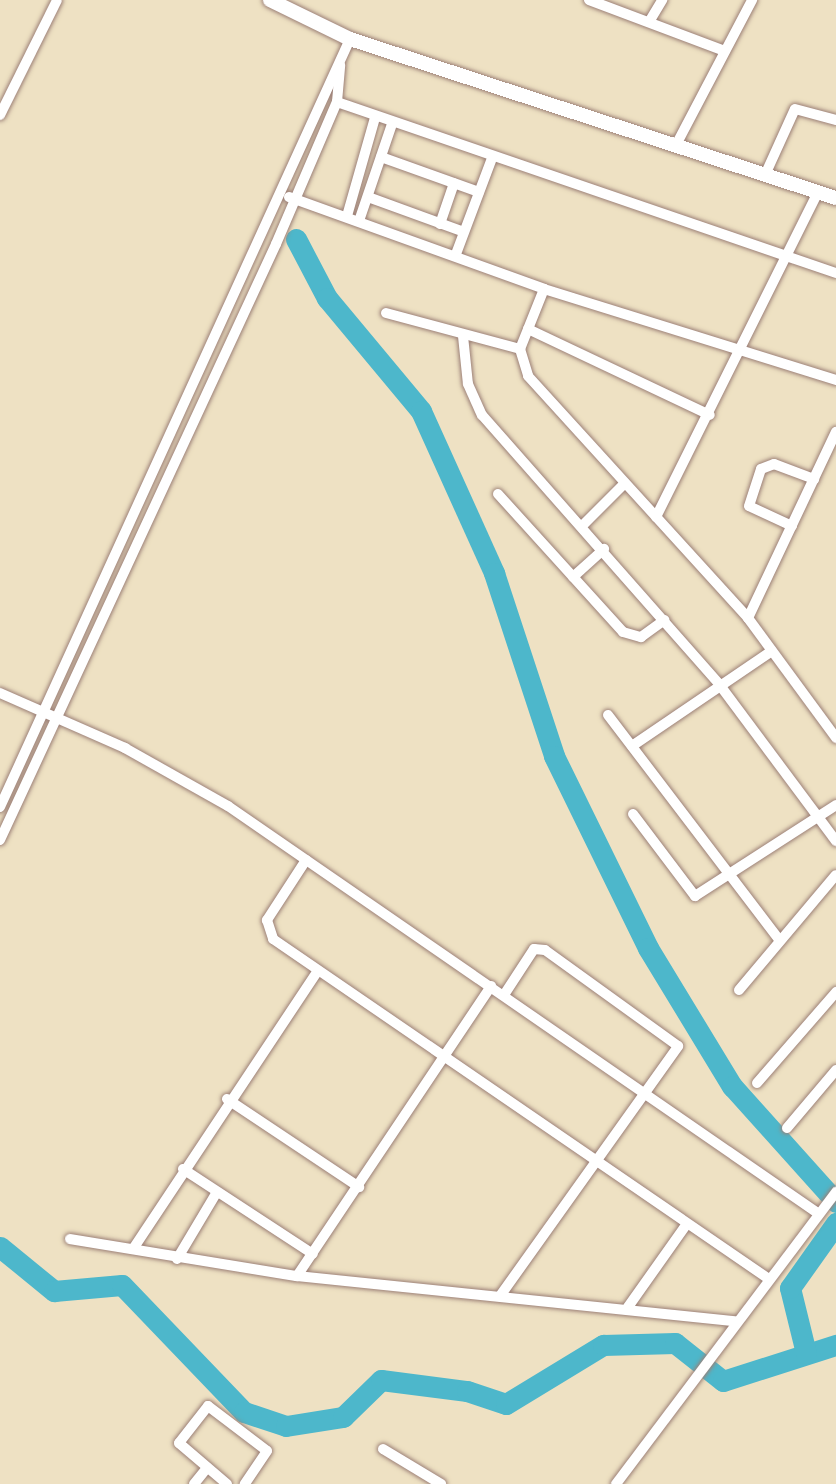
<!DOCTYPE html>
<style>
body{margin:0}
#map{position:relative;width:836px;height:1484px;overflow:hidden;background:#eee1c3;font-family:"Gochi Hand",sans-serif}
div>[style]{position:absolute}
.river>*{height:21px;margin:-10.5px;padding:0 10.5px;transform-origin:10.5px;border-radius:10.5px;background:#4db7cb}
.roads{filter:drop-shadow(0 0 2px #9c8077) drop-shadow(0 0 2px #9c8077)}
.street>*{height:10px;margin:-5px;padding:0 5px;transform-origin:5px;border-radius:5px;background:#fff}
.secondary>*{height:14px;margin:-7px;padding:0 7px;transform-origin:7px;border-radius:7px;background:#fff}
span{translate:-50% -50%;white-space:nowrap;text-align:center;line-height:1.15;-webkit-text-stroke:6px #f7f3e8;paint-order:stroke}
</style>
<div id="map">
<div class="river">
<div style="left:296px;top:239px;width:67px;rotate:62.3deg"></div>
<div style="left:327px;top:298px;width:147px;rotate:50.2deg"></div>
<div style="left:421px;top:411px;width:178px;rotate:65.7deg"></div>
<div style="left:494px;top:573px;width:193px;rotate:71.8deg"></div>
<div style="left:554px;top:756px;width:214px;rotate:63.9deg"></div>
<div style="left:648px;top:948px;width:162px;rotate:58.7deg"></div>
<div style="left:732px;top:1086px;width:156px;rotate:48.1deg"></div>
<div style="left:0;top:1247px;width:70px;rotate:39.2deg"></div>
<div style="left:54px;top:1291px;width:68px;rotate:-5deg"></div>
<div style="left:122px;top:1285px;width:176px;rotate:46.2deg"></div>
<div style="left:244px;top:1412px;width:44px;rotate:18.4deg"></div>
<div style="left:286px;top:1426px;width:58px;rotate:-9deg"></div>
<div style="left:343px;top:1417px;width:53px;rotate:-44.2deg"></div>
<div style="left:381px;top:1380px;width:87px;rotate:7.3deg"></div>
<div style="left:467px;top:1391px;width:41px;rotate:18.4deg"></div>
<div style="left:506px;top:1404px;width:114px;rotate:-31.3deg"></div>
<div style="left:603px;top:1345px;width:72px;rotate:-1.6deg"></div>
<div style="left:675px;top:1343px;width:61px;rotate:38.4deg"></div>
<div style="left:723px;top:1381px;width:119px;rotate:-17.7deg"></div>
<div style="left:806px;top:1353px;width:67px;rotate:-103.8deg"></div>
<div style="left:790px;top:1288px;width:80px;rotate:-54.7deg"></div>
</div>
<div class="roads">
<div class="street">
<div style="left:589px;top:0;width:145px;rotate:20.6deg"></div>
<div style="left:649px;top:22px;width:26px;rotate:-59deg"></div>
<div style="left:337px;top:102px;width:527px;rotate:18.92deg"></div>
<div style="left:0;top:115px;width:128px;rotate:-63.6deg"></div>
<div style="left:676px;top:145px;width:164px;rotate:-62.3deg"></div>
<div style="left:381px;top:157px;width:104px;rotate:19.7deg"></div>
<div style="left:765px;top:175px;width:72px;rotate:-65.6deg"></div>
<div style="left:795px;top:109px;width:42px;rotate:15deg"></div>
<div style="left:289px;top:197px;width:271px;rotate:19.8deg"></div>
<div style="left:544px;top:289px;width:306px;rotate:17.3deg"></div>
<div style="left:368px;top:197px;width:102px;rotate:20deg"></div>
<div style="left:347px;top:216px;width:102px;rotate:-74.1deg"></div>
<div style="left:359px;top:221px;width:102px;rotate:-71.2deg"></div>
<div style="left:440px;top:224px;width:43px;rotate:-71.1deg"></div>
<div style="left:456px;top:254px;width:103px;rotate:-69.4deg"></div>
<div style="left:544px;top:289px;width:65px;rotate:111.8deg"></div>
<div style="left:520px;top:349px;width:28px;rotate:73deg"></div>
<div style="left:528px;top:376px;width:327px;rotate:47.7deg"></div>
<div style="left:748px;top:618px;width:149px;rotate:53.7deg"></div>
<div style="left:386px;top:313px;width:139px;rotate:15deg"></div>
<div style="left:528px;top:329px;width:201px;rotate:25.3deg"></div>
<div style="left:463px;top:336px;width:48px;rotate:84.1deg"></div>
<div style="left:468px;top:384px;width:34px;rotate:66deg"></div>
<div style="left:482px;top:415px;width:359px;rotate:48.6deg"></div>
<div style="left:719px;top:684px;width:196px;rotate:53.3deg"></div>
<div style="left:498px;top:494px;width:186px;rotate:47.8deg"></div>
<div style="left:623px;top:632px;width:19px;rotate:16deg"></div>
<div style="left:641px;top:637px;width:29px;rotate:-36deg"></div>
<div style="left:656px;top:517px;width:363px;rotate:-63.5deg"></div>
<div style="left:583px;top:525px;width:59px;rotate:-45deg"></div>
<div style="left:792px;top:526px;width:47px;rotate:-155.1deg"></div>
<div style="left:749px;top:506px;width:39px;rotate:-72deg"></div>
<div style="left:761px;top:469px;width:14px;rotate:-21deg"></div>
<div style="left:774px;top:464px;width:43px;rotate:20.6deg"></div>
<div style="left:573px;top:577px;width:42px;rotate:-42.1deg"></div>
<div style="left:748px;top:618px;width:206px;rotate:-64.7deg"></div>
<div style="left:0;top:693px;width:137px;rotate:23.7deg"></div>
<div style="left:125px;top:748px;width:118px;rotate:29.4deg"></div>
<div style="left:228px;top:806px;width:718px;rotate:34.62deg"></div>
<div style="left:608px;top:715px;width:280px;rotate:52.7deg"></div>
<div style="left:632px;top:746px;width:169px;rotate:-34.2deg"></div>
<div style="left:0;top:807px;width:844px;rotate:-65.5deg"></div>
<div style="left:633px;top:814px;width:103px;rotate:52.9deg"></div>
<div style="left:695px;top:896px;width:168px;rotate:-32.8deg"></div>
<div style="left:0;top:840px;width:657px;rotate:-65.15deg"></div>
<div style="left:276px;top:244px;width:155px;rotate:-66.8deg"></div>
<div style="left:337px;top:102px;width:37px;rotate:-85deg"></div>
<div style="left:306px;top:860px;width:72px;rotate:123deg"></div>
<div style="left:267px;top:920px;width:20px;rotate:72deg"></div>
<div style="left:273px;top:939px;width:601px;rotate:34.43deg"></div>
<div style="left:739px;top:990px;width:150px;rotate:-49.9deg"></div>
<div style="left:757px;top:1083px;width:121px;rotate:-49deg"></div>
<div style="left:227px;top:1099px;width:159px;rotate:33.7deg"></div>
<div style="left:787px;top:1128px;width:76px;rotate:-49.8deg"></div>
<div style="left:183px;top:1169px;width:155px;rotate:33.2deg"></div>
<div style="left:70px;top:1239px;width:230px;rotate:9.3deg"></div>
<div style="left:297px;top:1276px;width:440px;rotate:5.9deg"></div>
<div style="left:133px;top:1249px;width:334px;rotate:-56.4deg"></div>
<div style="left:177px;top:1259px;width:78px;rotate:-59.2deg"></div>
<div style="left:297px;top:1276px;width:349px;rotate:-56.2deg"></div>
<div style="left:500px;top:1296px;width:307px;rotate:-54.5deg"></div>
<div style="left:678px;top:1046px;width:164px;rotate:-144.2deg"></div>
<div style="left:545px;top:950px;width:11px;rotate:-175deg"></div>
<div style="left:534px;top:949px;width:55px;rotate:123.1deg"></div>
<div style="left:628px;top:1307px;width:100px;rotate:-54.7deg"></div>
<div style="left:383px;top:1449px;width:68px;rotate:31.1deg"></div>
<div style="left:194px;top:1484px;width:21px;rotate:-51deg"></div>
<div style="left:227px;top:1484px;width:63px;rotate:-139.5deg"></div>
<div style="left:179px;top:1443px;width:47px;rotate:-51.9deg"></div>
<div style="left:208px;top:1406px;width:74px;rotate:37.3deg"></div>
<div style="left:267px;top:1451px;width:40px;rotate:124deg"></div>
<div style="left:616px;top:1484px;width:366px;rotate:-53deg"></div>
</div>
<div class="secondary">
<div style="left:270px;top:0;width:89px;rotate:26deg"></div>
<div style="left:350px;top:39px;width:511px;rotate:18.12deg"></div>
</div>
</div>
</div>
